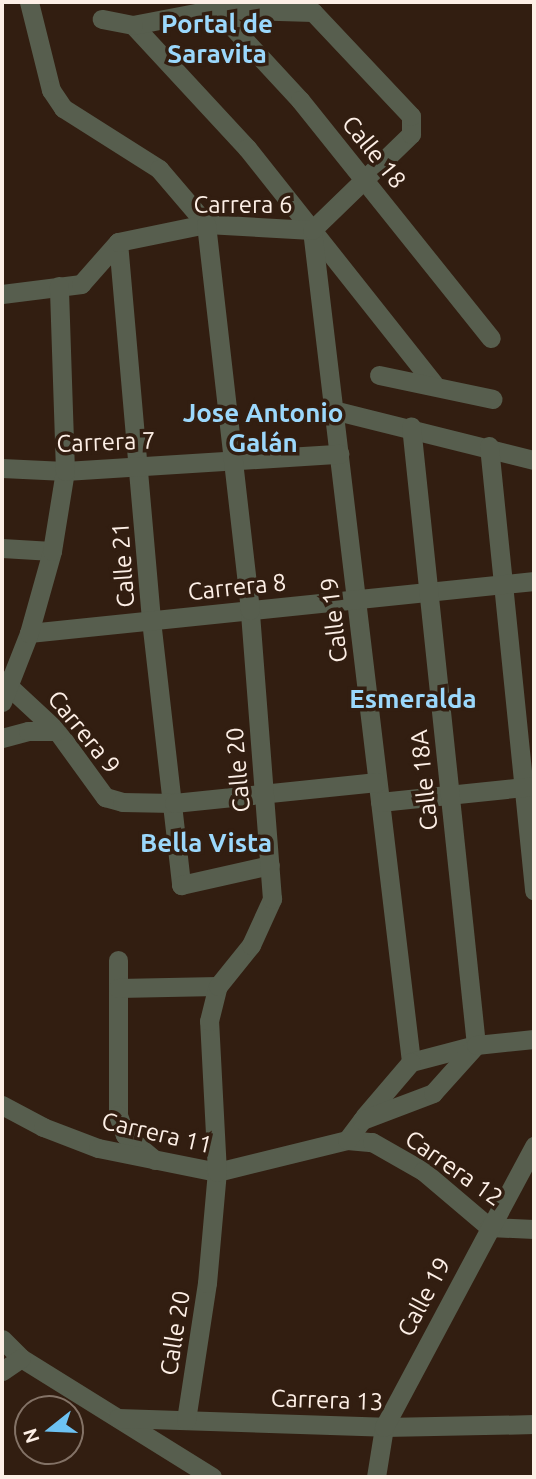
<!DOCTYPE html>
<meta charset="utf-8">
<style>
body{margin:0}
#map{position:relative;width:536px;height:1479px;overflow:hidden;background:#321e11;font-family:Ubuntu,sans-serif}
div>[style]{position:absolute}
.street>*{height:19px;margin:-9.5px;padding:0 9.5px;transform-origin:9.5px;border-radius:9.5px;background:#575e4e}
span{translate:-50% -50%;white-space:nowrap;text-align:center;line-height:1.15;-webkit-text-stroke:7px #321e11;paint-order:stroke}
.street-label{font-size:24px;color:#fdefe6}
.neighbourhood-label{font-size:26px;color:#9bd8fc;font-weight:700}
.frame{position:absolute;inset:0;border:4px solid #fdefe6;pointer-events:none}
.north{position:absolute;left:14px;top:1395px;width:70px;height:70px;box-sizing:border-box;background:#321e11;border:2px solid #837266;border-radius:50%;rotate:252deg;font-size:19px;font-weight:700;line-height:28px;text-align:center;color:#fdefe6}
.north::after{content:'';display:block;margin:auto;width:24px;height:32px;background:#6dc2f3;clip-path:polygon(50% 0,100% 100%,50% 72%,0 100%)}
</style>
<div id="map">
<div class="street">
<div style="left:29px;top:2px;width:91px;rotate:76deg"></div>
<div style="left:51px;top:90px;width:22px;rotate:56deg"></div>
<div style="left:63px;top:108px;width:114px;rotate:32.4deg"></div>
<div style="left:159px;top:169px;width:72px;rotate:49.5deg"></div>
<div style="left:216px;top:2px;width:7px;rotate:90deg"></div>
<div style="left:216px;top:9px;width:124px;rotate:47.3deg"></div>
<div style="left:300px;top:100px;width:305px;rotate:51.3deg"></div>
<div style="left:133px;top:25px;width:168px;rotate:47.2deg"></div>
<div style="left:247px;top:148px;width:300px;rotate:51.6deg"></div>
<div style="left:312px;top:230px;width:838px;rotate:83.21deg"></div>
<div style="left:118px;top:242px;width:379px;rotate:85deg"></div>
<div style="left:151px;top:620px;width:267px;rotate:83.5deg"></div>
<div style="left:181px;top:885px;width:91px;rotate:-12.7deg"></div>
<div style="left:2px;top:294px;width:80px;rotate:-7.2deg"></div>
<div style="left:81px;top:284px;width:56px;rotate:-48.6deg"></div>
<div style="left:118px;top:242px;width:90px;rotate:-11.6deg"></div>
<div style="left:206px;top:224px;width:106px;rotate:3.2deg"></div>
<div style="left:312px;top:230px;width:138px;rotate:-44.1deg"></div>
<div style="left:411px;top:134px;width:18px;rotate:-90deg"></div>
<div style="left:411px;top:116px;width:143px;rotate:-133.3deg"></div>
<div style="left:313px;top:12px;width:97px;rotate:-178.2deg"></div>
<div style="left:216px;top:9px;width:85px;rotate:169.1deg"></div>
<div style="left:133px;top:25px;width:32px;rotate:-169deg"></div>
<div style="left:379px;top:375px;width:116px;rotate:11.9deg"></div>
<div style="left:333px;top:410px;width:207px;rotate:14deg"></div>
<div style="left:489px;top:446px;width:447px;rotate:84.2deg"></div>
<div style="left:2px;top:468px;width:63px;rotate:2.7deg"></div>
<div style="left:65px;top:471px;width:275px;rotate:-3.6deg"></div>
<div style="left:2px;top:548px;width:50px;rotate:3.4deg"></div>
<div style="left:29px;top:633px;width:508px;rotate:-5.88deg"></div>
<div style="left:2px;top:680px;width:75px;rotate:42.8deg"></div>
<div style="left:57px;top:731px;width:82px;rotate:54deg"></div>
<div style="left:105px;top:797px;width:18px;rotate:16deg"></div>
<div style="left:122px;top:802px;width:52px;rotate:1.1deg"></div>
<div style="left:174px;top:803px;width:204px;rotate:-5.9deg"></div>
<div style="left:2px;top:702px;width:74px;rotate:-68.6deg"></div>
<div style="left:29px;top:633px;width:85px;rotate:-74.3deg"></div>
<div style="left:52px;top:551px;width:81px;rotate:-80.8deg"></div>
<div style="left:65px;top:471px;width:185px;rotate:-91.9deg"></div>
<div style="left:2px;top:738px;width:27px;rotate:-15deg"></div>
<div style="left:28px;top:731px;width:29px"></div>
<div style="left:380px;top:802px;width:155px;rotate:-5.9deg"></div>
<div style="left:118px;top:960px;width:155px;rotate:90deg"></div>
<div style="left:118px;top:1115px;width:21px;rotate:71deg"></div>
<div style="left:125px;top:1135px;width:39px;rotate:40deg"></div>
<div style="left:118px;top:988px;width:100px;rotate:-1.1deg"></div>
<div style="left:411px;top:1062px;width:67px;rotate:-14.7deg"></div>
<div style="left:476px;top:1045px;width:622px;rotate:-95.99deg"></div>
<div style="left:2px;top:1105px;width:47px;rotate:28.2deg"></div>
<div style="left:43px;top:1127px;width:59px;rotate:20.9deg"></div>
<div style="left:98px;top:1148px;width:121px;rotate:11.4deg"></div>
<div style="left:217px;top:1172px;width:134px;rotate:-13.8deg"></div>
<div style="left:347px;top:1140px;width:25px;rotate:5deg"></div>
<div style="left:372px;top:1142px;width:59px;rotate:29.6deg"></div>
<div style="left:423px;top:1171px;width:87px;rotate:40.3deg"></div>
<div style="left:489px;top:1227px;width:45px;rotate:2.5deg"></div>
<div style="left:364px;top:1117px;width:72px;rotate:-49.5deg"></div>
<div style="left:347px;top:1140px;width:25px;rotate:-53deg"></div>
<div style="left:362px;top:1120px;width:76px;rotate:-20.8deg"></div>
<div style="left:433px;top:1093px;width:64px;rotate:-48.1deg"></div>
<div style="left:476px;top:1045px;width:58px;rotate:-5.9deg"></div>
<div style="left:2px;top:1339px;width:27px;rotate:45deg"></div>
<div style="left:21px;top:1358px;width:225px;rotate:31.9deg"></div>
<div style="left:2px;top:1371px;width:23px;rotate:-34deg"></div>
<div style="left:118px;top:1418px;width:266px;rotate:1.9deg"></div>
<div style="left:384px;top:1427px;width:150px;rotate:-1.1deg"></div>
<div style="left:186px;top:1420px;width:139px;rotate:-81.3deg"></div>
<div style="left:207px;top:1283px;width:111px;rotate:-84.9deg"></div>
<div style="left:217px;top:1172px;width:151px;rotate:-93deg"></div>
<div style="left:209px;top:1021px;width:36px;rotate:-76deg"></div>
<div style="left:218px;top:986px;width:53px;rotate:-51.2deg"></div>
<div style="left:251px;top:945px;width:51px;rotate:-65.5deg"></div>
<div style="left:272px;top:899px;width:290px;rotate:-94.4deg"></div>
<div style="left:250px;top:610px;width:388px;rotate:-96.5deg"></div>
<div style="left:376px;top:1477px;width:51px;rotate:-80.9deg"></div>
<div style="left:384px;top:1427px;width:319px;rotate:-61.9deg"></div>
</div>
<div class="street-label">
<span style="left:374px;top:152px;rotate:51deg">Calle 18</span>
<span style="left:243px;top:205px">Carrera 6</span>
<span style="left:106px;top:442px;rotate:-2deg">Carrera 7</span>
<span style="left:123px;top:565px;rotate:-94deg">Calle 21</span>
<span style="left:237px;top:587px;rotate:-6deg">Carrera 8</span>
<span style="left:334px;top:620px;rotate:-97deg">Calle 19</span>
<span style="left:84px;top:732px;rotate:51deg">Carrera 9</span>
<span style="left:238px;top:770px;rotate:-95deg">Calle 20</span>
<span style="left:424px;top:780px;rotate:-96deg">Calle 18A</span>
<span style="left:157px;top:1133px;rotate:13deg">Carrera 11</span>
<span style="left:454px;top:1168px;rotate:35deg">Carrera 12</span>
<span style="left:424px;top:1297px;rotate:-62deg">Calle 19</span>
<span style="left:175px;top:1333px;rotate:-81deg">Calle 20</span>
<span style="left:327px;top:1400px;rotate:2deg">Carrera 13</span>
</div>
<div class="neighbourhood-label">
<span style="left:217px;top:39px">Portal de<br>Saravita</span>
<span style="left:263px;top:428px">Jose Antonio<br>Galán</span>
<span style="left:413px;top:699px">Esmeralda</span>
<span style="left:206px;top:843px">Bella Vista</span>
</div>
<div class="frame"></div>
<div class="north">N</div>
</div>
